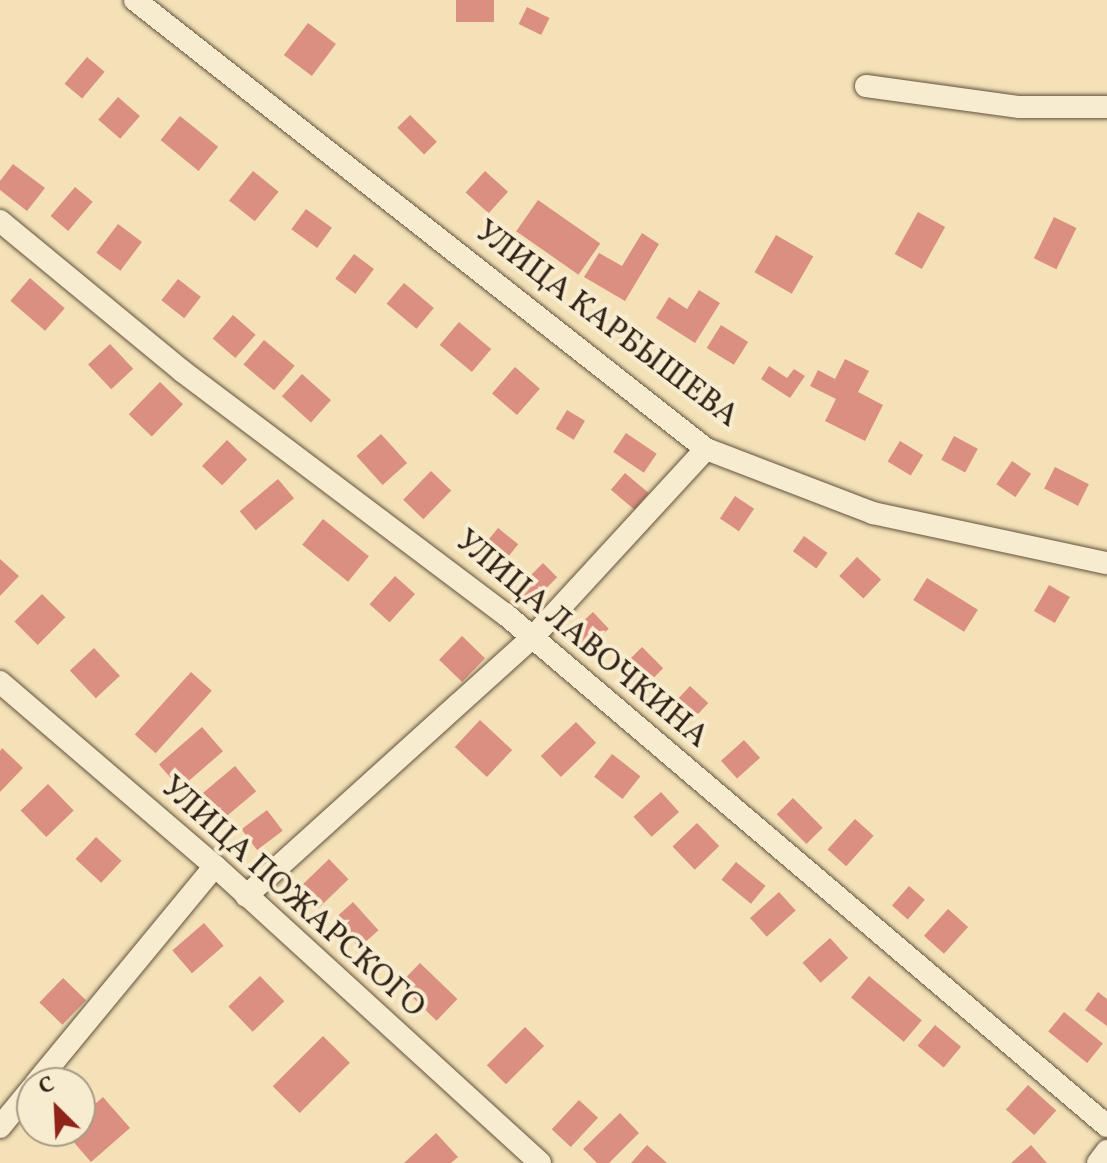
<!DOCTYPE html>
<meta charset="utf-8">
<style>
body{margin:0}
#map{position:relative;width:1107px;height:1163px;overflow:hidden;background:#f4e1b7;font-family:Vollkorn,serif}
div>[style]{position:absolute}
.building>*{inset:0;background:#db8f81;transform-origin:0 0}
.roads{filter:drop-shadow(0 0 2px #61523e) drop-shadow(0 0 2px #61523e)}
.minor>*{height:22px;margin:-11px;padding:0 11px;transform-origin:11px;border-radius:11px;background:#f8ecd0}
span{translate:-50% -50%;white-space:nowrap;text-align:center;line-height:1.15;-webkit-text-stroke:8px #f8ecd0;paint-order:stroke}
.street-label{font-size:32px;color:#302216}
.north{position:absolute;left:16px;top:1067px;width:80px;height:80px;box-sizing:border-box;background:#f8ecd0;border:2px solid #a89b86;border-radius:50%;rotate:336deg;font-size:22px;font-weight:700;line-height:32px;text-align:center;color:#302216}
.north::after{content:'';display:block;margin:auto;width:28px;height:36px;background:#8f2418;clip-path:polygon(50% 0,100% 100%,50% 72%,0 100%)}
</style>
<div id="map">
<div class="building">
<div style="left:456px;top:0;width:38px;height:22px"></div>
<div style="left:527px;top:7px;width:25px;height:19px;rotate:26deg"></div>
<div style="left:308px;top:23px;width:35px;height:40px;rotate:37deg"></div>
<div style="left:87px;top:57px;width:23px;height:35px;rotate:40deg"></div>
<div style="left:118px;top:97px;width:29px;height:30px;rotate:41deg"></div>
<div style="left:410px;top:115px;width:38px;height:18px;rotate:45deg"></div>
<div style="left:180px;top:116px;width:49px;height:31px;rotate:39deg"></div>
<div style="clip-path:polygon(13px 164px,45px 188px,27px 211px,0 190px,0 181px)"></div>
<div style="left:253px;top:171px;width:33px;height:38px;rotate:39deg"></div>
<div style="left:485px;top:171px;width:31px;height:29px;rotate:42deg"></div>
<div style="left:75px;top:187px;width:23px;height:38px;rotate:40deg"></div>
<div style="left:538px;top:200px;width:76px;height:38px;rotate:35deg"></div>
<div style="left:306px;top:209px;width:32px;height:25px;rotate:36deg"></div>
<div style="left:918px;top:212px;width:31px;height:48px;rotate:29deg"></div>
<div style="left:1054px;top:217px;width:25px;height:46px;rotate:26deg"></div>
<div style="left:118px;top:224px;width:30px;height:36px;rotate:37deg"></div>
<div style="clip-path:polygon(642px 233px,659px 244px,625px 301px,584px 277px,599px 253px,622px 266px)"></div>
<div style="left:776px;top:235px;width:43px;height:43px;rotate:30deg"></div>
<div style="left:354px;top:254px;width:25px;height:31px;rotate:37deg"></div>
<div style="left:30px;top:278px;width:46px;height:30px;rotate:41deg"></div>
<div style="left:178px;top:279px;width:29px;height:27px;rotate:38deg"></div>
<div style="left:404px;top:283px;width:39px;height:27px;rotate:40deg"></div>
<div style="clip-path:polygon(699px 290px,720px 303px,695px 343px,656px 318px,669px 297px,687px 309px)"></div>
<div style="left:233px;top:315px;width:30px;height:31px;rotate:41deg"></div>
<div style="left:459px;top:322px;width:42px;height:30px;rotate:40deg"></div>
<div style="left:721px;top:325px;width:32px;height:27px;rotate:32deg"></div>
<div style="left:264px;top:340px;width:40px;height:32px;rotate:40deg"></div>
<div style="left:110px;top:344px;width:34px;height:30px;rotate:47deg"></div>
<div style="clip-path:polygon(845px 359px,869px 371px,858px 392px,883px 405px,865px 441px,825px 421px,836px 399px,810px 386px,818px 370px,835px 379px)"></div>
<div style="clip-path:polygon(769px 366px,787px 378px,794px 369px,805px 376px,790px 398px,761px 379px)"></div>
<div style="left:515px;top:367px;width:33px;height:35px;rotate:41deg"></div>
<div style="left:302px;top:374px;width:39px;height:30px;rotate:42deg"></div>
<div style="left:160px;top:382px;width:32px;height:45px;rotate:44deg"></div>
<div style="left:567px;top:410px;width:21px;height:22px;rotate:31deg"></div>
<div style="left:626px;top:433px;width:37px;height:23px;rotate:34deg"></div>
<div style="left:381px;top:434px;width:39px;height:33px;rotate:48deg"></div>
<div style="left:954px;top:436px;width:27px;height:27px;rotate:28deg"></div>
<div style="left:227px;top:440px;width:28px;height:36px;rotate:44deg"></div>
<div style="left:900px;top:441px;width:27px;height:24px;rotate:31deg"></div>
<div style="left:1012px;top:461px;width:23px;height:28px;rotate:34deg"></div>
<div style="left:1055px;top:467px;width:38px;height:24px;rotate:27deg"></div>
<div style="left:431px;top:471px;width:28px;height:40px;rotate:44deg"></div>
<div style="left:625px;top:473px;width:31px;height:22px;rotate:40deg"></div>
<div style="left:278px;top:479px;width:25px;height:50px;rotate:50deg"></div>
<div style="left:735px;top:496px;width:23px;height:27px;rotate:34deg"></div>
<div style="left:323px;top:519px;width:59px;height:33px;rotate:39deg"></div>
<div style="left:498px;top:528px;width:26px;height:38px;rotate:39deg"></div>
<div style="left:804px;top:536px;width:29px;height:19px;rotate:36deg"></div>
<div style="left:857px;top:557px;width:33px;height:26px;rotate:43deg"></div>
<div style="clip-path:polygon(0 559px,19px 576px,0 596px)"></div>
<div style="left:543px;top:563px;width:20px;height:39px;rotate:45deg"></div>
<div style="left:395px;top:576px;width:27px;height:38px;rotate:42deg"></div>
<div style="left:927px;top:578px;width:60px;height:26px;rotate:32deg"></div>
<div style="left:1049px;top:585px;width:24px;height:30px;rotate:30deg"></div>
<div style="left:42px;top:594px;width:33px;height:39px;rotate:45deg"></div>
<div style="left:593px;top:612px;width:23px;height:32px;rotate:47deg"></div>
<div style="left:462px;top:636px;width:32px;height:33px;rotate:44deg"></div>
<div style="left:642px;top:647px;width:30px;height:32px;rotate:45deg"></div>
<div style="left:94px;top:648px;width:38px;height:33px;rotate:47deg"></div>
<div style="left:191px;top:672px;width:28px;height:84px;rotate:42deg"></div>
<div style="left:690px;top:686px;width:25px;height:33px;rotate:43deg"></div>
<div style="left:480px;top:720px;width:44px;height:37px;rotate:43deg"></div>
<div style="left:576px;top:722px;width:29px;height:49px;rotate:46deg"></div>
<div style="left:202px;top:727px;width:32px;height:57px;rotate:49deg"></div>
<div style="left:744px;top:740px;width:24px;height:31px;rotate:48deg"></div>
<div style="clip-path:polygon(2px 748px,23px 768px,0 792px,0 751px)"></div>
<div style="left:612px;top:754px;width:36px;height:29px;rotate:38deg"></div>
<div style="left:235px;top:766px;width:33px;height:47px;rotate:50deg"></div>
<div style="left:48px;top:784px;width:37px;height:38px;rotate:46deg"></div>
<div style="left:661px;top:792px;width:27px;height:37px;rotate:48deg"></div>
<div style="left:793px;top:798px;width:42px;height:23px;rotate:45deg"></div>
<div style="left:267px;top:810px;width:26px;height:32px;rotate:53deg"></div>
<div style="left:855px;top:819px;width:25px;height:41px;rotate:42deg"></div>
<div style="left:697px;top:823px;width:32px;height:34px;rotate:46deg"></div>
<div style="left:96px;top:837px;width:35px;height:30px;rotate:43deg"></div>
<div style="left:329px;top:859px;width:28px;height:45px;rotate:46deg"></div>
<div style="left:736px;top:862px;width:38px;height:23px;rotate:39deg"></div>
<div style="left:909px;top:886px;width:21px;height:26px;rotate:41deg"></div>
<div style="left:779px;top:892px;width:25px;height:39px;rotate:48deg"></div>
<div style="left:353px;top:902px;width:38px;height:26px;rotate:48deg"></div>
<div style="left:948px;top:909px;width:27px;height:36px;rotate:42deg"></div>
<div style="left:204px;top:923px;width:30px;height:42px;rotate:49deg"></div>
<div style="left:830px;top:938px;width:27px;height:37px;rotate:48deg"></div>
<div style="left:420px;top:963px;width:52px;height:30px;rotate:44deg"></div>
<div style="left:260px;top:976px;width:35px;height:44px;rotate:46deg"></div>
<div style="left:869px;top:976px;width:69px;height:28px;rotate:40deg"></div>
<div style="left:63px;top:978px;width:32px;height:34px;rotate:44deg"></div>
<div style="clip-path:polygon(1098px 992px,1107px 999px,1107px 1026px,1085px 1010px)"></div>
<div style="left:1064px;top:1012px;width:50px;height:25px;rotate:39deg"></div>
<div style="left:935px;top:1025px;width:34px;height:27px;rotate:40deg"></div>
<div style="left:525px;top:1027px;width:27px;height:54px;rotate:45deg"></div>
<div style="left:323px;top:1036px;width:38px;height:71px;rotate:45deg"></div>
<div style="left:1028px;top:1085px;width:38px;height:33px;rotate:42deg"></div>
<div style="clip-path:polygon(103px 1097px,130px 1128px,91px 1162px,64px 1131px,80px 1131px,80px 1117px)"></div>
<div style="left:579px;top:1100px;width:26px;height:40px;rotate:43deg"></div>
<div style="clip-path:polygon(620px 1113px,639px 1133px,609px 1163px,597px 1163px,583px 1149px)"></div>
<div style="clip-path:polygon(436px 1133px,458px 1157px,451px 1163px,404px 1163px)"></div>
<div style="clip-path:polygon(647px 1145px,667px 1163px,631px 1163px)"></div>
<div style="clip-path:polygon(1031px 1145px,1047px 1163px,1011px 1163px)"></div>
</div>
<div class="roads">
<div class="minor">
<div style="left:135px;top:0;width:726px;rotate:38.18deg"></div>
<div style="left:706px;top:449px;width:179px;rotate:21deg"></div>
<div style="left:873px;top:513px;width:239px;rotate:12.1deg"></div>
<div style="left:866px;top:86px;width:155px;rotate:7.8deg"></div>
<div style="left:1020px;top:107px;width:87px"></div>
<div style="left:0;top:221px;width:236px;rotate:39.5deg"></div>
<div style="left:182px;top:371px;width:404px;rotate:37deg"></div>
<div style="left:505px;top:614px;width:790px;rotate:40.38deg"></div>
<div style="left:0;top:682px;width:283px;rotate:40.6deg"></div>
<div style="left:215px;top:866px;width:440px;rotate:42.4deg"></div>
<div style="left:246px;top:896px;width:387px;rotate:-42.1deg"></div>
<div style="left:533px;top:637px;width:255px;rotate:-47.4deg"></div>
<div style="left:36px;top:1083px;width:281px;rotate:-50.5deg"></div>
<div style="left:0;top:1127px;width:50px;rotate:-50.6deg"></div>
<div style="left:1098px;top:1163px;width:15px;rotate:-53deg"></div>
</div>
</div>
<div class="street-label">
<span style="left:606px;top:325px;rotate:37deg">УЛИЦА КАРБЫШЕВА</span>
<span style="left:581px;top:640px;rotate:40deg">УЛИЦА ЛАВОЧКИНА</span>
<span style="left:292px;top:898px;rotate:42deg">УЛИЦА ПОЖАРСКОГО</span>
</div>
<div class="north">С</div>
</div>
